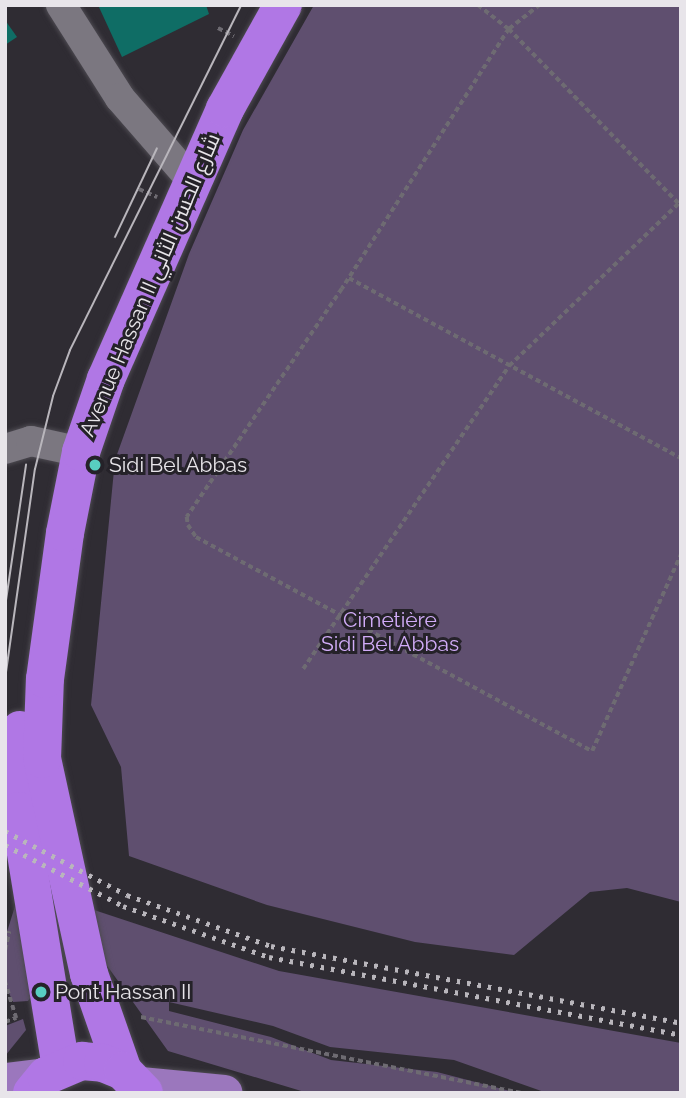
<!DOCTYPE html>
<meta charset="utf-8">
<style>
body{margin:0}
#map{position:relative;width:686px;height:1098px;overflow:hidden;background:#2f2c33;font-family:Raleway,Cairo,sans-serif}
div>[style]{position:absolute}
.green>*{inset:0;background:#5f4f6f}
.building>*{inset:0;background:#0f6d65}
.path>*{height:3.5px;margin-top:-1.75px;transform-origin:0;background:repeating-linear-gradient(90deg,#6e6b72 0 5px,transparent 0 8.5px)}
.roads{filter:drop-shadow(0 0 2px #4d4a51) drop-shadow(0 0 2px #4d4a51)}
.minor>*{height:30px;margin:-15px;padding:0 15px;transform-origin:15px;border-radius:15px;background:#7b7780}
.major>*{height:37px;margin:-18.5px;padding:0 18.5px;transform-origin:18.5px;border-radius:18.5px;background:#9b77bd}
.highway>*{height:38px;margin:-19px;padding:0 19px;transform-origin:19px;border-radius:19px;background:#b077e5}
.tram>*{height:2px;margin:-1px;padding:0 1px;transform-origin:1px;border-radius:1px;background:#b9b6bc}
.rail>*{height:5px;margin-top:-2.5px;transform-origin:0;background:repeating-linear-gradient(90deg,#b9b6bc 0 3.5px,transparent 0 10.5px)}
.dots>*{width:19px;height:19px;translate:-50% -50%;box-sizing:border-box;border:4px solid #252229;border-radius:50%}
span{translate:-50% -50%;white-space:nowrap;text-align:center;line-height:1.15;-webkit-text-stroke:6px #252229;paint-order:stroke}
.street-label{font-size:21px;color:#e8e5ea}
.poi-label{font-size:21px;color:#e8e5ea}
.left{translate:0 -50%;text-align:left}
.park-label{font-size:21px;color:#d1acf8}
.frame{position:absolute;inset:0;border:7px solid #e8e5ea;pointer-events:none}
</style>
<div id="map">
<div class="green">
<div style="clip-path:polygon(314px 5px,681px 5px,681px 902px,627px 888px,590px 892px,514px 955px,415px 942px,267px 905px,129px 856px,121px 767px,91px 705px,115px 460px,189px 254px,243px 130px)"></div>
<div style="clip-path:polygon(17px 900px,32px 995px,28px 1001px,13px 1002px,5px 984px,5px 938px)"></div>
<div style="clip-path:polygon(85px 907px,279px 971px,681px 1043px,681px 1093px,547px 1093px,454px 1060px,330px 1047px,273px 1026px,169px 1002px,169px 1011px,271px 1037px,331px 1060px,437px 1072px,518px 1093px,308px 1093px,168px 1051px,93px 946px)"></div>
<div style="clip-path:polygon(23px 1019px,26px 1030px,5px 1056px,5px 1026px)"></div>
</div>
<div class="building">
<div style="clip-path:polygon(98px 5px,206px 5px,209px 14px,122px 57px)"></div>
<div style="clip-path:polygon(5px 20px,17px 37px,5px 45px)"></div>
</div>
<div class="path">
<div style="left:478px;top:5px;width:39px;rotate:38deg"></div>
<div style="left:509px;top:29px;width:247px;rotate:45.8deg"></div>
<div style="left:540px;top:5px;width:39px;rotate:142deg"></div>
<div style="left:509px;top:29px;width:309px;rotate:122.7deg"></div>
<div style="left:342px;top:289px;width:276px;rotate:124.2deg"></div>
<div style="left:187px;top:517px;width:8px;rotate:83deg"></div>
<div style="left:188px;top:525px;width:14px;rotate:56deg"></div>
<div style="left:196px;top:537px;width:450px;rotate:28.4deg"></div>
<div style="left:592px;top:751px;width:216px;rotate:-65.7deg"></div>
<div style="left:218px;top:28px;width:18px;rotate:27deg"></div>
<div style="left:139px;top:189px;width:20px;rotate:24deg"></div>
<div style="left:349px;top:278px;width:378px;rotate:28.5deg"></div>
<div style="left:303px;top:669px;width:366px;rotate:-55.8deg"></div>
<div style="left:509px;top:366px;width:238px;rotate:-43.8deg"></div>
<div style="left:5px;top:950px;width:19px;rotate:-78deg"></div>
<div style="left:5px;top:981px;width:39px;rotate:73deg"></div>
<div style="left:141px;top:1017px;width:388px;rotate:11.3deg"></div>
<div style="left:5px;top:1022px;width:12px;rotate:-20deg"></div>
</div>
<div class="roads">
<div class="minor">
<div style="left:61px;top:5px;width:110px;rotate:57.6deg"></div>
<div style="left:120px;top:98px;width:111px;rotate:49deg"></div>
<div style="left:5px;top:449px;width:27px;rotate:-17deg"></div>
<div style="left:31px;top:441px;width:51px;rotate:12.4deg"></div>
</div>
<div class="major">
<div style="left:5px;top:1081px;width:41px;rotate:-7deg"></div>
<div style="left:140px;top:1085px;width:84px;rotate:5.4deg"></div>
</div>
<div class="highway">
<div style="left:20px;top:730px;width:81px;rotate:90.7deg"></div>
<div style="left:19px;top:811px;width:259px;rotate:80.7deg"></div>
<div style="left:123px;top:1071px;width:103px;rotate:-109.3deg"></div>
<div style="left:89px;top:974px;width:220px;rotate:-102.3deg"></div>
<div style="left:42px;top:759px;width:80px;rotate:-87.9deg"></div>
<div style="left:45px;top:679px;width:147px;rotate:-82.2deg"></div>
<div style="left:65px;top:533px;width:83px;rotate:-78.8deg"></div>
<div style="left:81px;top:452px;width:77px;rotate:-71.1deg"></div>
<div style="left:106px;top:379px;width:295px;rotate:-66.2deg"></div>
<div style="left:225px;top:109px;width:119px;rotate:-60.9deg"></div>
<div style="left:32px;top:1093px;width:22px;rotate:-51deg"></div>
<div style="left:46px;top:1076px;width:39px;rotate:-23deg"></div>
<div style="left:82px;top:1061px;width:21px;rotate:5deg"></div>
<div style="left:103px;top:1063px;width:22px;rotate:22deg"></div>
<div style="left:123px;top:1071px;width:30px;rotate:46deg"></div>
</div>
</div>
<div class="tram">
<div style="left:115px;top:237px;width:98px;rotate:-64.7deg"></div>
<div style="left:5px;top:607px;width:144px;rotate:-81.6deg"></div>
<div style="left:5px;top:679px;width:212px;rotate:-81.9deg"></div>
<div style="left:35px;top:469px;width:75px;rotate:-76.1deg"></div>
<div style="left:53px;top:396px;width:49px;rotate:-69.7deg"></div>
<div style="left:70px;top:350px;width:385px;rotate:-63.6deg"></div>
</div>
<div class="rail">
<div style="left:5px;top:831px;width:138px;rotate:27.7deg"></div>
<div style="left:127px;top:895px;width:153px;rotate:19.5deg"></div>
<div style="left:271px;top:946px;width:417px;rotate:10.6deg"></div>
<div style="left:5px;top:845px;width:133px;rotate:27.3deg"></div>
<div style="left:123px;top:906px;width:155px;rotate:19.3deg"></div>
<div style="left:269px;top:957px;width:419px;rotate:10.7deg"></div>
</div>
<div class="dots">
<div style="left:95px;top:465px;background:#58cec1"></div>
<div style="left:41px;top:992px;background:#58cec1"></div>
</div>
<div class="street-label">
<span style="left:150px;top:285px;rotate:-67deg">Avenue Hassan II شارع الحسن الثاني</span>
</div>
<div class="poi-label">
<span class="left" style="left:109px;top:465px">Sidi Bel Abbas</span>
<span class="left" style="left:55px;top:992px">Pont Hassan II</span>
</div>
<div class="park-label">
<span style="left:390px;top:632px">Cimetière<br>Sidi Bel Abbas</span>
</div>
<div class="frame"></div>
</div>
